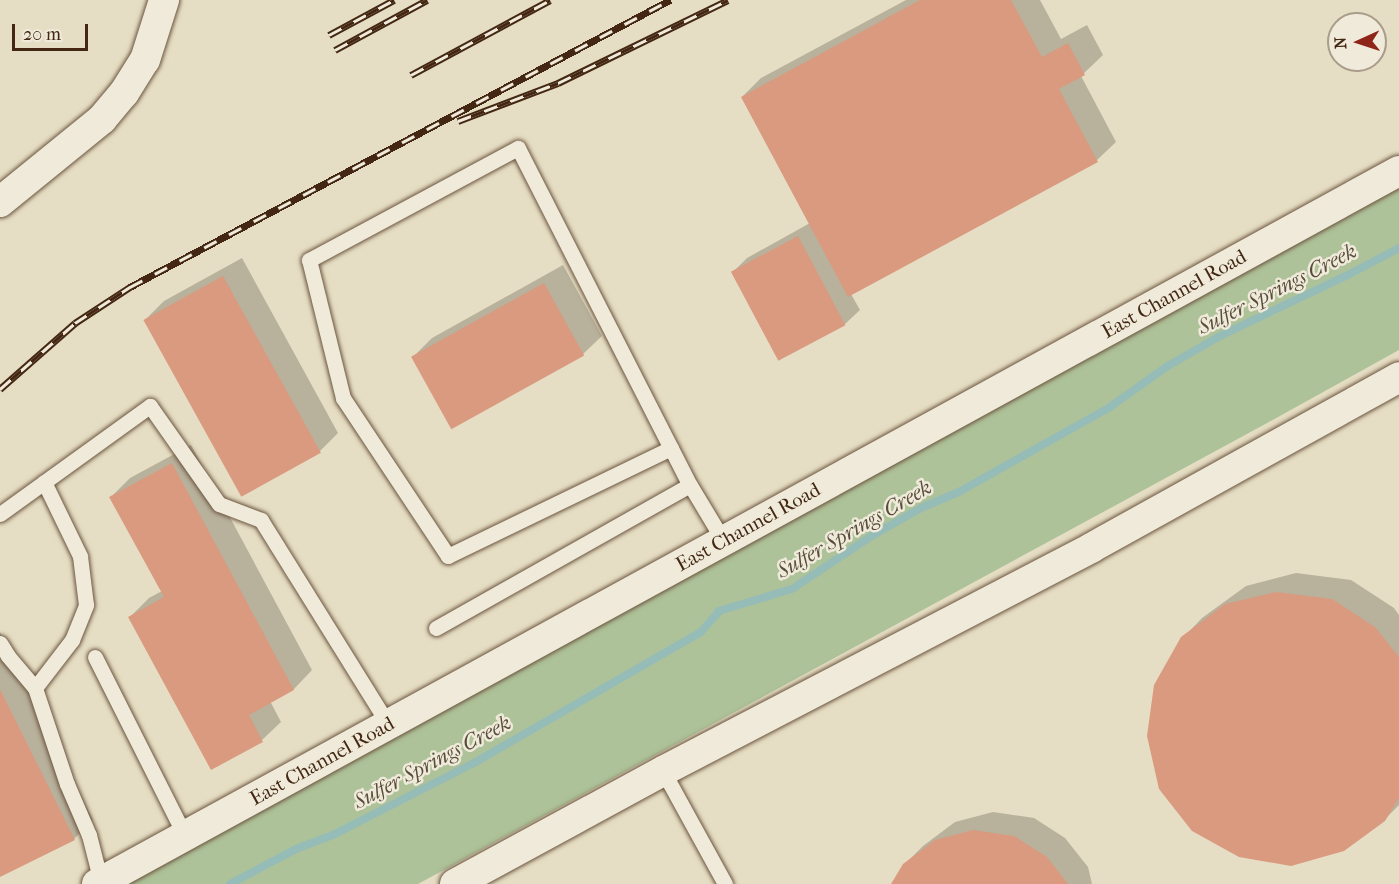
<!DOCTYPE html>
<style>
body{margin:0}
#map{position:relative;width:1399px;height:884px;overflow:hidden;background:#e6dec4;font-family:"IM FELL French Canon",serif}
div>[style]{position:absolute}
.green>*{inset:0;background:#aec299}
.shadow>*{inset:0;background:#0003}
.stream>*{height:8px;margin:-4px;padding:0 4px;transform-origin:4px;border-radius:4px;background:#96bcb7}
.building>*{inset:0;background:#d99a7f;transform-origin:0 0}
.roads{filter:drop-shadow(0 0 2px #6c553f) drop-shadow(0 0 2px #6c553f)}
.service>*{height:15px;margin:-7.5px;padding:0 7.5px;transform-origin:7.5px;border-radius:7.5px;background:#efead9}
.minor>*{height:30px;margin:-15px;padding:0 15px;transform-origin:15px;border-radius:15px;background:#efead9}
.rail>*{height:7px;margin-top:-3.5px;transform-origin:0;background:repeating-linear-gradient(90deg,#efead9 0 14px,#432713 0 28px);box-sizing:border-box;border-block:2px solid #432713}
span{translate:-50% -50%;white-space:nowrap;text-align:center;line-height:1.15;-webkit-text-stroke:5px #efead9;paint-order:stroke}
.street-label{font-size:20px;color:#432713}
.water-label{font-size:21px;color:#584c3c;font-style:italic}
.north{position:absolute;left:1327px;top:12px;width:60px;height:60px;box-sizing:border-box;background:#efead9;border:2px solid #aa9c8a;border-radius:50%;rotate:267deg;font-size:16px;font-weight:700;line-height:24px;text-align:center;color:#432713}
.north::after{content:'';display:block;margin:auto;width:21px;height:27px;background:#8f2418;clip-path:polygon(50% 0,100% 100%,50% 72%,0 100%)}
.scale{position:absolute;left:12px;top:24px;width:76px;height:27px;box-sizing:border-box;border:3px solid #432713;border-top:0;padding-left:8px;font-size:18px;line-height:21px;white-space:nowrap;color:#432713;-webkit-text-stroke:4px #efead9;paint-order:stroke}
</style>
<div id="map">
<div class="green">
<div style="clip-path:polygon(1399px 188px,1399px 350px,1269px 422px,418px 884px,127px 884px)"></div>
</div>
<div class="shadow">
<div style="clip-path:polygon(906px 0,1040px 0,1061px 39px,1087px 25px,1103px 55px,1081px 76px,1116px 142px,1097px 160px,851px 294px,860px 310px,845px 324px,733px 272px,747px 258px,810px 223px,742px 97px,761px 78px)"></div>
<div style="clip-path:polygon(242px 258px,338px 433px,319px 452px,145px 320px,164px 301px)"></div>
<div style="clip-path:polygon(563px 265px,602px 336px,583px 354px,452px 428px,413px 357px,432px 338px)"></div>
<div style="clip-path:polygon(191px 445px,312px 670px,294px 689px,270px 701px,281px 722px,262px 740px,130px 617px,149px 598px,162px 591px,111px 497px,130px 478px)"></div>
<div style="clip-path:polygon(1296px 573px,1351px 580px,1394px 608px,1399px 615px,1399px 805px,1384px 820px,1183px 638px,1202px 618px,1246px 586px)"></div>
<div style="clip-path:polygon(0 632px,93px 820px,74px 839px,0 876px)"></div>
<div style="clip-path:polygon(993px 812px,1034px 818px,1065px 838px,1088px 867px,1092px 884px,893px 884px,904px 865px,923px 846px,955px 822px)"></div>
</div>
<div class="stream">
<div style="left:230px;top:884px;width:75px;rotate:-27.9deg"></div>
<div style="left:296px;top:849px;width:40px;rotate:-21deg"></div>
<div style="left:333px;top:835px;width:158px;rotate:-27.1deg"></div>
<div style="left:474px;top:763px;width:262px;rotate:-30deg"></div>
<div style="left:701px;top:632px;width:28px;rotate:-49deg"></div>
<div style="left:719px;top:611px;width:76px;rotate:-16.8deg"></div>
<div style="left:792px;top:589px;width:94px;rotate:-33.7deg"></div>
<div style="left:870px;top:537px;width:59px;rotate:-29.6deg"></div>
<div style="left:921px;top:508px;width:39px;rotate:-23deg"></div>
<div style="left:957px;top:493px;width:176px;rotate:-29.3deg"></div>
<div style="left:1110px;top:407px;width:69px;rotate:-35.5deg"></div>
<div style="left:1166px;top:367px;width:62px;rotate:-29.9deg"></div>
<div style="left:1220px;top:336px;width:140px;rotate:-25.5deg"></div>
<div style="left:1346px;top:276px;width:60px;rotate:-27.8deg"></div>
</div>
<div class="building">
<div style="clip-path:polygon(920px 0,1011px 0,1042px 57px,1068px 43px,1085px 75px,1059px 89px,1098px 162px,848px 297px,741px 97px)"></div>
<div style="left:798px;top:236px;width:101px;height:76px;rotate:62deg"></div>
<div style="left:223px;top:276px;width:202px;height:91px;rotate:61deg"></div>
<div style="left:544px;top:283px;width:83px;height:152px;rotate:61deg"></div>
<div style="clip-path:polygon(172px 463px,294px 690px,249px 715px,263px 742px,211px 770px,128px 617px,164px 597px,109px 497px)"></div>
<div style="clip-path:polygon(1276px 592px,1332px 599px,1375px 627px,1399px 657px,1399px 798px,1385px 821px,1344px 851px,1291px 866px,1239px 857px,1192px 831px,1159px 789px,1147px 736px,1154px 685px,1181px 637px,1225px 604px)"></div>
<div style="clip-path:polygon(0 689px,75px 840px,0 877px)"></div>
<div style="clip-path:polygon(973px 830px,1014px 836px,1047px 857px,1068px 884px,891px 884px,903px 864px,935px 840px)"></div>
</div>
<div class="roads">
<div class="service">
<div style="left:671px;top:448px;width:248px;rotate:154.2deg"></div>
<div style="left:448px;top:556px;width:190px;rotate:-123.6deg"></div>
<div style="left:343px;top:398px;width:142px;rotate:-103.8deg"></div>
<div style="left:309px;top:260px;width:237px;rotate:-28.2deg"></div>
<div style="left:518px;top:148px;width:378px;rotate:63deg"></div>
<div style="left:0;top:514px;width:185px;rotate:-35.8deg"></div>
<div style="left:150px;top:406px;width:120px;rotate:54.9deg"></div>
<div style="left:219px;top:504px;width:45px;rotate:20.9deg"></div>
<div style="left:261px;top:520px;width:240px;rotate:58.1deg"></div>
<div style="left:436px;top:628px;width:291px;rotate:-29.4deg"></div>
<div style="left:690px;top:485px;width:64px;rotate:59deg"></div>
<div style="left:0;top:643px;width:15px;rotate:58deg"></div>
<div style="left:8px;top:656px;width:42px;rotate:49.8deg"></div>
<div style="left:35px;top:688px;width:101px;rotate:71.6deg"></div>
<div style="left:67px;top:784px;width:56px;rotate:66.7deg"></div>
<div style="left:89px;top:835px;width:49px;rotate:75.7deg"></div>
<div style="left:95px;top:657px;width:200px;rotate:63.3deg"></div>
<div style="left:35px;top:688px;width:61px;rotate:-52.4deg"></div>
<div style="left:72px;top:640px;width:38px;rotate:-68deg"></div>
<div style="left:86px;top:605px;width:49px;rotate:-97deg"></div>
<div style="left:80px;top:556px;width:82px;rotate:-115.9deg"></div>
<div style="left:663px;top:771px;width:129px;rotate:61.2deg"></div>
</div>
<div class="minor">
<div style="left:0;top:202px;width:132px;rotate:-39.1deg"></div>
<div style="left:102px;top:119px;width:34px;rotate:-50deg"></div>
<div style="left:124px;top:93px;width:39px;rotate:-58deg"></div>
<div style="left:145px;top:60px;width:63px;rotate:-72.4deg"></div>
<div style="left:97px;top:884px;width:1484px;rotate:-28.71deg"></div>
<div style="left:455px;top:884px;width:237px;rotate:-28.5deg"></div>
<div style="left:663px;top:771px;width:483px;rotate:-27.5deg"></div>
<div style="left:1091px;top:548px;width:352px;rotate:-29deg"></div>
</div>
</div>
<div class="rail">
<div style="left:329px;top:35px;width:74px;rotate:-28.3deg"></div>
<div style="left:335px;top:50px;width:105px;rotate:-28.5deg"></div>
<div style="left:411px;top:75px;width:158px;rotate:-28.3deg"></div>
<div style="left:458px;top:121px;width:107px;rotate:-20.8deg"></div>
<div style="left:558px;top:83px;width:189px;rotate:-26deg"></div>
<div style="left:0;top:389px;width:100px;rotate:-41.3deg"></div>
<div style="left:75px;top:323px;width:66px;rotate:-33.2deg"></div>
<div style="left:130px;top:287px;width:612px;rotate:-27.99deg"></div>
</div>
<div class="street-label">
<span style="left:1174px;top:294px;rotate:-29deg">East Channel Road</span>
<span style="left:748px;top:527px;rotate:-29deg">East Channel Road</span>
<span style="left:322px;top:761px;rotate:-29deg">East Channel Road</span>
</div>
<div class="water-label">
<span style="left:1277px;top:289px;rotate:-27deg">Sulfer Springs Creek</span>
<span style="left:854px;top:529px;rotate:-30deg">Sulfer Springs Creek</span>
<span style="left:432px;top:762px;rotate:-28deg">Sulfer Springs Creek</span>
</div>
<div class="north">N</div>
<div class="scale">20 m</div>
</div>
